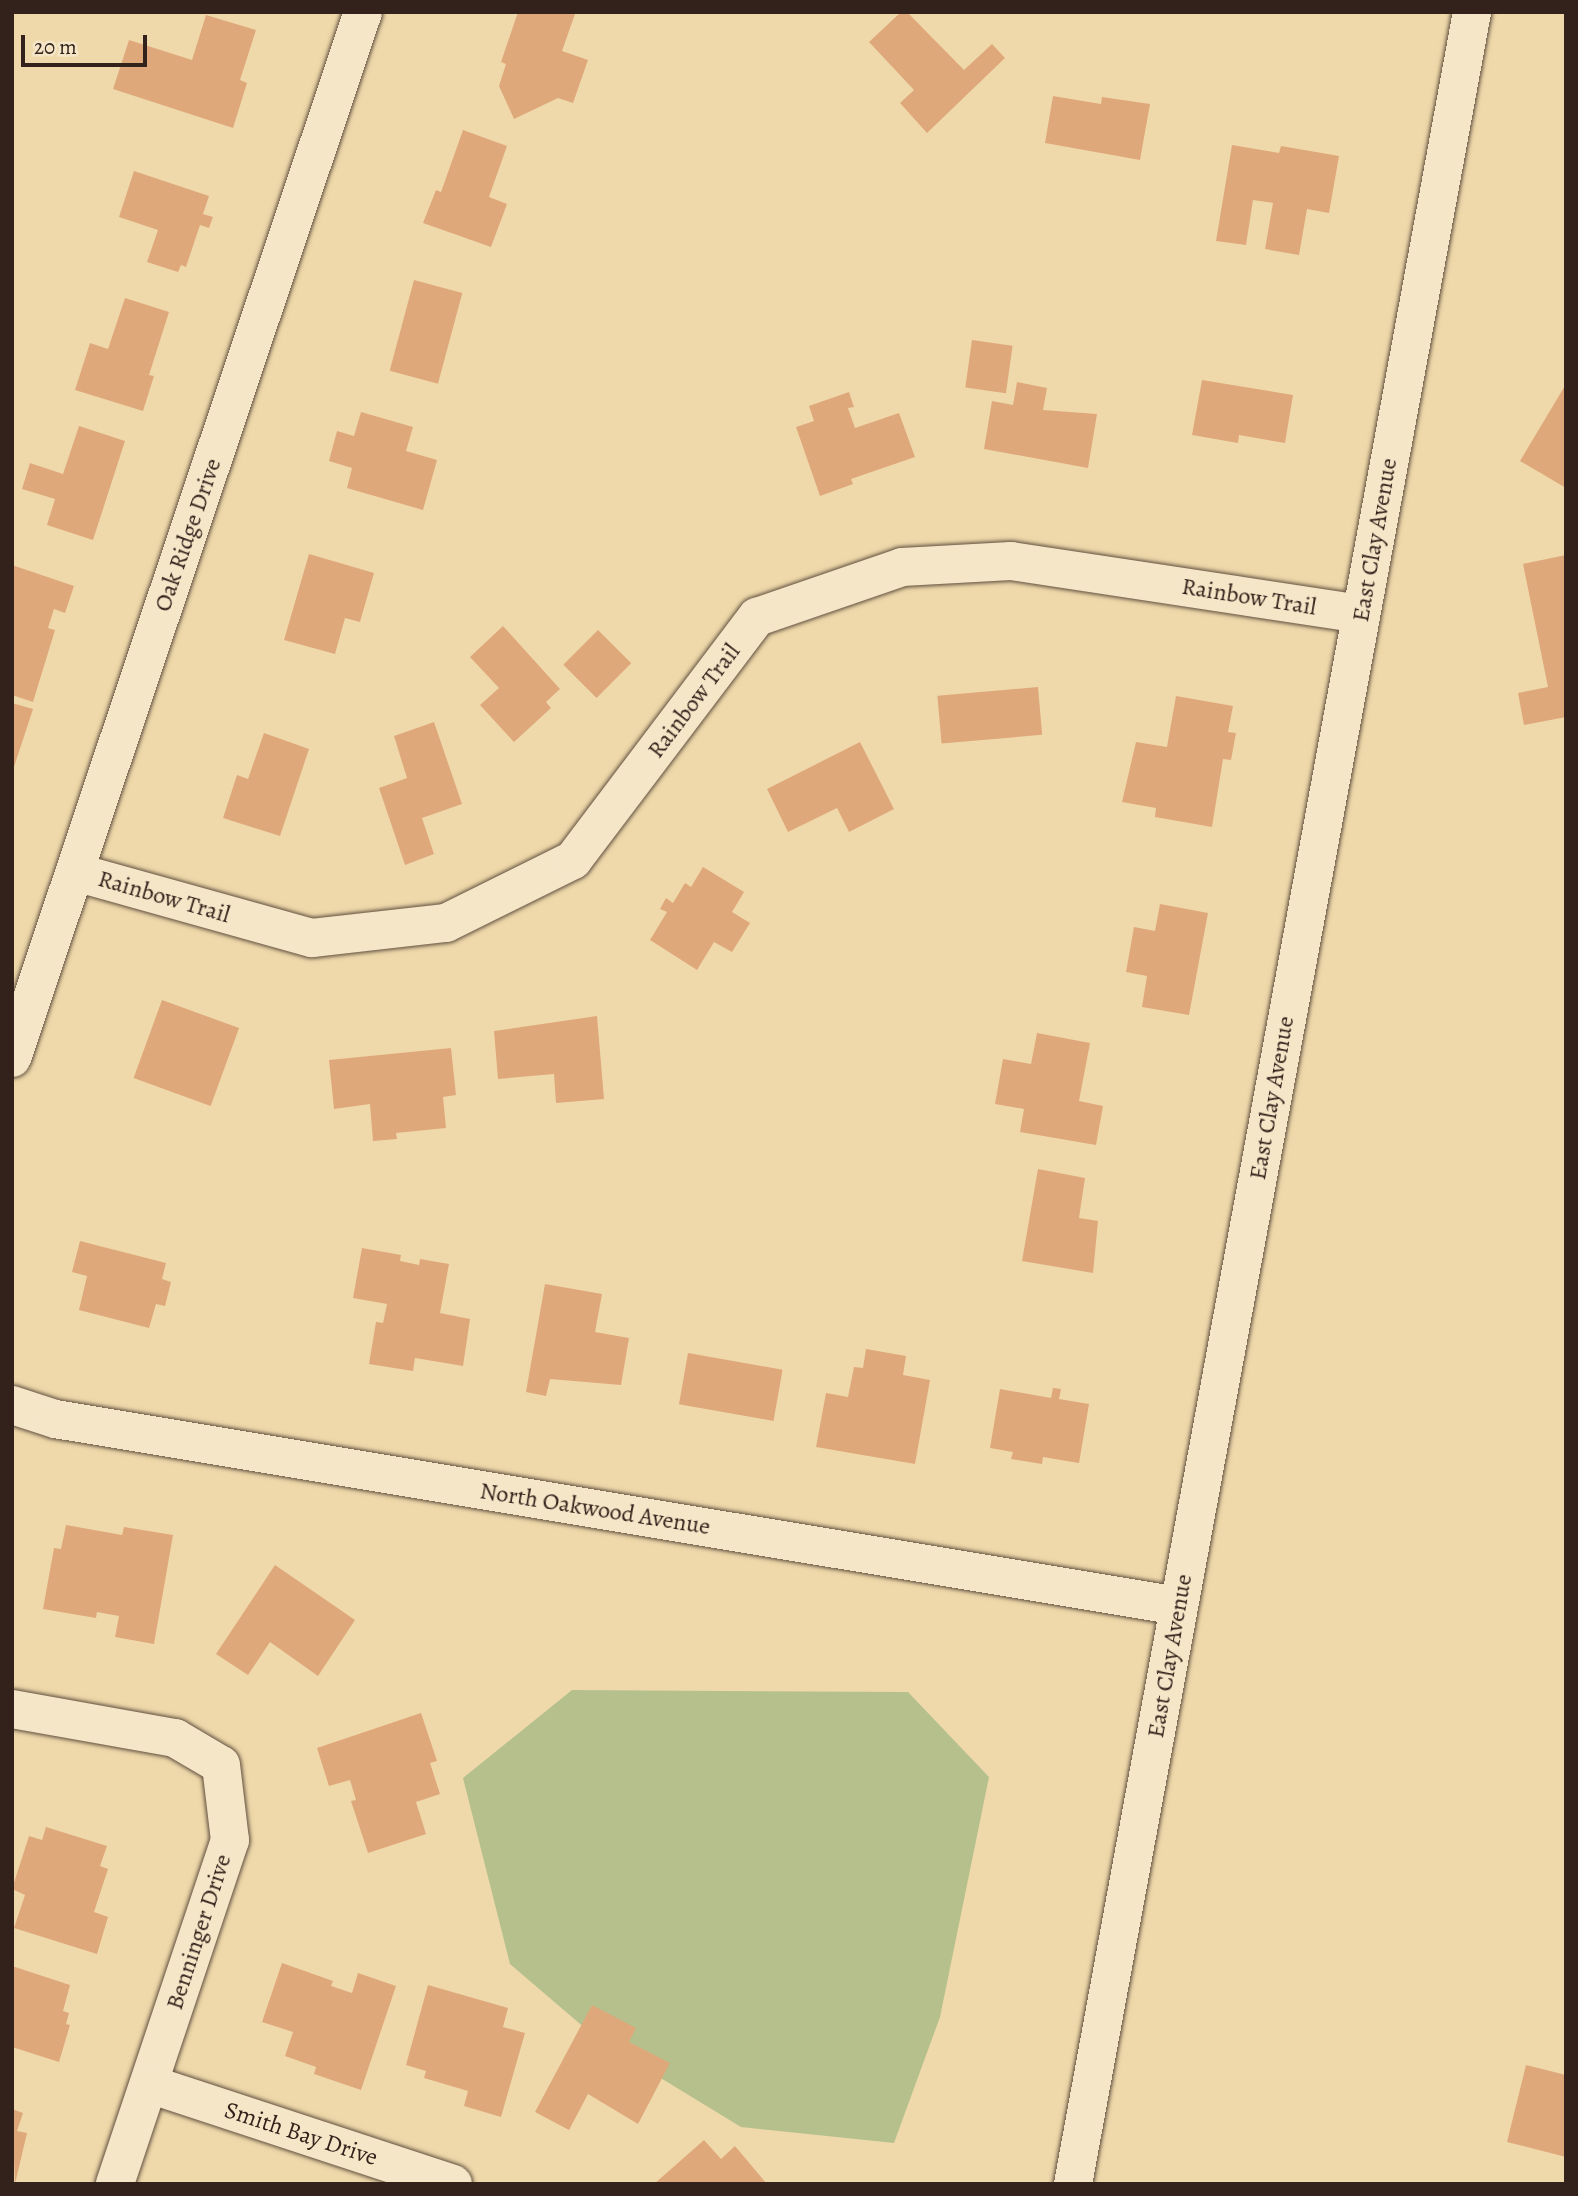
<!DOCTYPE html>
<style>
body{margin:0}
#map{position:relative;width:1578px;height:2196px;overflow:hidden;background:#efd9ab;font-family:Alegreya,serif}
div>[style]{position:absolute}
.green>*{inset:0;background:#b5c08c}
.building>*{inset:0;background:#dfa87b;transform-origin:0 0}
.roads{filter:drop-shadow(0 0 2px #61503f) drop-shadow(0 0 2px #61503f)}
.minor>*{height:38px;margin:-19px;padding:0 19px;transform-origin:19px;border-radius:19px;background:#f5e6c8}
span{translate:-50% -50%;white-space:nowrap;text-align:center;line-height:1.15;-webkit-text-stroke:5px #f5e6c8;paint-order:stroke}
.street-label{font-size:24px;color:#32221b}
.frame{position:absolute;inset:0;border:14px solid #32221b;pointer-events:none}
.scale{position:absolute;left:21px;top:35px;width:126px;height:32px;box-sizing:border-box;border:4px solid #32221b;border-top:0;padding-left:9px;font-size:21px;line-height:24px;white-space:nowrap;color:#32221b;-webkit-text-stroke:5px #f5e6c8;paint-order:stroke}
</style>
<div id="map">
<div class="green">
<div style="clip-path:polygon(572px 1690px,908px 1692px,989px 1777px,940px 2017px,894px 2143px,741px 2127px,600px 2041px,510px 1964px,463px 1778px)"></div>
</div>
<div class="building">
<div style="clip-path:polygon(518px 12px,575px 14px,562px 51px,588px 60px,573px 103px,558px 98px,514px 119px,499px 86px,506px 64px,501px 62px)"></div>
<div style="clip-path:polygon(901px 12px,907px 12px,964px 70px,992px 44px,1005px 58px,927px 133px,900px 103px,914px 90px,869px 42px)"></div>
<div style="clip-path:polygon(206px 15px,256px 30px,240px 80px,247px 83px,233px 128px,113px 89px,129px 40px,192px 60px)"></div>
<div style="clip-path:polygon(1053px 96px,1101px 104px,1102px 97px,1150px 104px,1140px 160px,1045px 143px)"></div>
<div style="clip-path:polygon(463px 130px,507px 146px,489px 197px,507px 204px,491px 247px,423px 223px,436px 190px,441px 192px)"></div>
<div style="clip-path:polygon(1232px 145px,1279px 153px,1281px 146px,1339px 156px,1329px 213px,1307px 209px,1299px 255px,1265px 249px,1273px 203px,1253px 200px,1246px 245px,1216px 241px)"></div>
<div style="clip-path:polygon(134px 171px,209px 196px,203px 214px,213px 217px,209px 228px,200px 225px,186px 267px,181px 265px,178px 272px,147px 262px,158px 230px,119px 217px)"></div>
<div style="left:414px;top:280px;width:50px;height:94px;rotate:15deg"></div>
<div style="clip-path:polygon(125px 298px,169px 312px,149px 375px,154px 376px,143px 411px,75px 390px,90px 343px,108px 349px)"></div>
<div style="left:972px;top:340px;width:41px;height:48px;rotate:8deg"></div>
<div style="clip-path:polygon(1202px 380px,1293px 395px,1285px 443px,1239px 435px,1238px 443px,1192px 435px)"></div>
<div style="clip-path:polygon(1017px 382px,1047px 388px,1043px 410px,1097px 414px,1088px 468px,984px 449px,992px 401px,1013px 405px)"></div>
<div style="clip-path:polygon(1566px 384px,1566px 488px,1520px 461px)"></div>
<div style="clip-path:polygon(849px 392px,854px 407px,848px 408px,855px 428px,899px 413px,915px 457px,851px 479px,853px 484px,820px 496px,796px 427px,814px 421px,809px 406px)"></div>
<div style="clip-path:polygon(361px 412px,413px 427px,406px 451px,437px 460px,423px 510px,347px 488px,352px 468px,329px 461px,337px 431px,354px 436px)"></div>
<div style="clip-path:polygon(79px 426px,125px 441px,93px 540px,47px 525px,55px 499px,22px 489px,30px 463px,63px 474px)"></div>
<div style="clip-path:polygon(309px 554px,374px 573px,360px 622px,345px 618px,335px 654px,284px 640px)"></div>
<div style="clip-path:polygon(1566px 555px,1566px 717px,1524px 725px,1518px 693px,1548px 687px,1523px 564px)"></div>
<div style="clip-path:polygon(12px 565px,74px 586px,65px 613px,54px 609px,48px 628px,55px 630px,33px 702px,12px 695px)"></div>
<div style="clip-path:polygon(503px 626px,560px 689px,546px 702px,551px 708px,514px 742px,480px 705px,499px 688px,470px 657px)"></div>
<div style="left:598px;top:630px;width:47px;height:49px;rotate:45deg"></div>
<div style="left:1038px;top:687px;width:48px;height:101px;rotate:85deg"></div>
<div style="clip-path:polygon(1176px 696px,1233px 706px,1228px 732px,1236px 733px,1231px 760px,1223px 759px,1212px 827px,1155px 817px,1156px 808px,1122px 802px,1136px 742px,1167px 747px)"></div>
<div style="clip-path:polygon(12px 703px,33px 709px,13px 770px,12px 770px)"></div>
<div style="clip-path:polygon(434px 722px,462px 804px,422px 818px,434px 854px,405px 865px,379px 788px,407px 778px,394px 736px)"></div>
<div style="clip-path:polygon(264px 733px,309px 749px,280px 836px,223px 818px,237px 775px,248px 779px)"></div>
<div style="clip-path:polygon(860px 742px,894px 809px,849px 832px,837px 808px,788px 832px,767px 789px)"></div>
<div style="clip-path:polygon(703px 867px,744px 892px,732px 912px,750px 923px,732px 952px,714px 942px,697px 970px,650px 940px,667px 912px,660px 909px,666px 898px,673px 903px,685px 883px,691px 887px)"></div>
<div style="clip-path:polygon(1160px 904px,1208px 913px,1189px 1015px,1142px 1007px,1147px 976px,1126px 972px,1134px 927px,1155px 931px)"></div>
<div style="left:162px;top:1000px;width:82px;height:83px;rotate:20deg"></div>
<div style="clip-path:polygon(597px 1016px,604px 1099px,556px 1103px,554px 1074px,498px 1079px,494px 1031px)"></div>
<div style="clip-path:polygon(1037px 1033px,1090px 1043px,1079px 1101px,1103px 1106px,1096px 1145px,1020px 1132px,1024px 1109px,995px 1104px,1003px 1059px,1031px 1064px)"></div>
<div style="clip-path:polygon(451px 1048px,456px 1095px,443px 1097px,446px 1128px,396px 1133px,397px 1139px,373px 1141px,370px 1104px,334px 1109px,329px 1060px)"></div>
<div style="clip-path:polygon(1038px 1169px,1085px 1178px,1079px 1218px,1098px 1221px,1093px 1273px,1022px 1261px)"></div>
<div style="clip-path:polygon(80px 1241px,166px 1263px,162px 1279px,171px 1282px,165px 1306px,156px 1304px,149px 1328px,79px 1310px,87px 1276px,72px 1272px)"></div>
<div style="clip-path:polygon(362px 1248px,401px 1255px,400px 1261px,419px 1265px,420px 1259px,449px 1264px,440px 1313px,470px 1319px,463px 1366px,415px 1358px,413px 1371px,369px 1364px,376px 1322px,383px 1323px,387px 1304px,353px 1298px)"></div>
<div style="clip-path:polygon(545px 1284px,602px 1294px,595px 1332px,629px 1338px,621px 1385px,550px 1379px,546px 1396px,526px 1392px)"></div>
<div style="clip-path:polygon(866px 1349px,906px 1356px,903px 1375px,930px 1380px,915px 1464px,816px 1447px,826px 1393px,848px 1397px,854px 1367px,863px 1368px)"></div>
<div style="left:688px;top:1353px;width:96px;height:52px;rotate:10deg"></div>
<div style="clip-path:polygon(1053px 1388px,1061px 1389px,1059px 1399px,1089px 1404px,1079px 1463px,1043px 1457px,1042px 1464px,1011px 1459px,1013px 1452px,990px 1448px,1000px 1389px,1051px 1398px)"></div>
<div style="clip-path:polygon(66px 1525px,122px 1535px,124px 1527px,173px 1535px,154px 1644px,115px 1637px,119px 1616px,97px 1612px,96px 1618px,43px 1609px,54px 1548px,61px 1549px)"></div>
<div style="clip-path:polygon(275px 1565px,355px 1620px,318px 1676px,270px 1642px,248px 1675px,216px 1654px)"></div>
<div style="clip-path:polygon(421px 1713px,437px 1761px,430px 1763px,440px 1794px,416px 1802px,426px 1834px,368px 1853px,351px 1801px,356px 1800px,350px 1780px,329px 1786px,317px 1748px)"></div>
<div style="clip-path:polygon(46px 1827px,107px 1846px,100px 1866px,108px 1869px,94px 1912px,108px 1917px,97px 1954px,14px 1928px,25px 1895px,12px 1889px,29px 1836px,42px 1840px)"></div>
<div style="clip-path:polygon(282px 1963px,333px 1981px,331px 1986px,352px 1993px,358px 1973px,396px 1986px,361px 2090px,314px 2074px,316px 2067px,285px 2056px,293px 2032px,262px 2022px)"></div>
<div style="clip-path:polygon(12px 1966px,70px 1985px,63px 2011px,69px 2013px,66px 2024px,70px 2025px,59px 2062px,12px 2047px)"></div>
<div style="clip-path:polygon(428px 1985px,508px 2008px,503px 2027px,525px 2033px,501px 2117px,464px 2106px,468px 2091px,424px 2078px,426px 2071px,406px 2065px)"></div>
<div style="clip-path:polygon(592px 2005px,636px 2028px,629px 2042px,670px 2063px,638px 2124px,588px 2094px,569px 2130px,535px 2112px)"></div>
<div style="clip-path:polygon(1526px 2065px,1566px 2075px,1566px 2157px,1507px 2142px)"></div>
<div style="clip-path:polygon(12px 2109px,23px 2113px,17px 2131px,27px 2133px,15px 2184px)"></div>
<div style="clip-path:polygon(704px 2140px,721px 2159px,735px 2146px,767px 2184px,654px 2184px)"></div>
</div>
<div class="roads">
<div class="minor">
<div style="left:75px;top:872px;width:246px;rotate:15.6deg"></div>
<div style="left:312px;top:938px;width:135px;rotate:-6.4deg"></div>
<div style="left:446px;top:923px;width:142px;rotate:-26.4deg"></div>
<div style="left:573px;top:860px;width:305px;rotate:-52.9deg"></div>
<div style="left:757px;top:617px;width:153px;rotate:-19deg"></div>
<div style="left:902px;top:567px;width:109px;rotate:-3.2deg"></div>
<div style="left:1011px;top:561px;width:354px;rotate:8.6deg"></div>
<div style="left:12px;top:1058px;width:1103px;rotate:-71.45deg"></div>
<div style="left:12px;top:1405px;width:45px;rotate:18deg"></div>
<div style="left:55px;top:1419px;width:1139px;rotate:9.45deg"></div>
<div style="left:12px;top:1709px;width:166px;rotate:10.1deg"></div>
<div style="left:175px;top:1738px;width:53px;rotate:30.4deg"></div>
<div style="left:221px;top:1765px;width:76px;rotate:83.2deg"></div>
<div style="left:230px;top:1840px;width:363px;rotate:108.5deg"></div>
<div style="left:149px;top:2084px;width:320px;rotate:18.2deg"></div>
<div style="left:1073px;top:2184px;width:2208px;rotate:-79.59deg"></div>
</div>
</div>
<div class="street-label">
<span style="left:188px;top:535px;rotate:-71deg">Oak Ridge Drive</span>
<span style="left:1375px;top:540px;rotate:-80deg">East Clay Avenue</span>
<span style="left:1249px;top:597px;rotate:9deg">Rainbow Trail</span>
<span style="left:694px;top:701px;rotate:-53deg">Rainbow Trail</span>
<span style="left:164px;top:897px;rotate:16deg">Rainbow Trail</span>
<span style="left:1272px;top:1098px;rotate:-80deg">East Clay Avenue</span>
<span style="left:595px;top:1509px;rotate:9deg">North Oakwood Avenue</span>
<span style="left:1170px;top:1656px;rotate:-80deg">East Clay Avenue</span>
<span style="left:199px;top:1932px;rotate:-72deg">Benninger Drive</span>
<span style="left:301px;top:2134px;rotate:18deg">Smith Bay Drive</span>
</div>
<div class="frame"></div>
<div class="scale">20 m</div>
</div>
